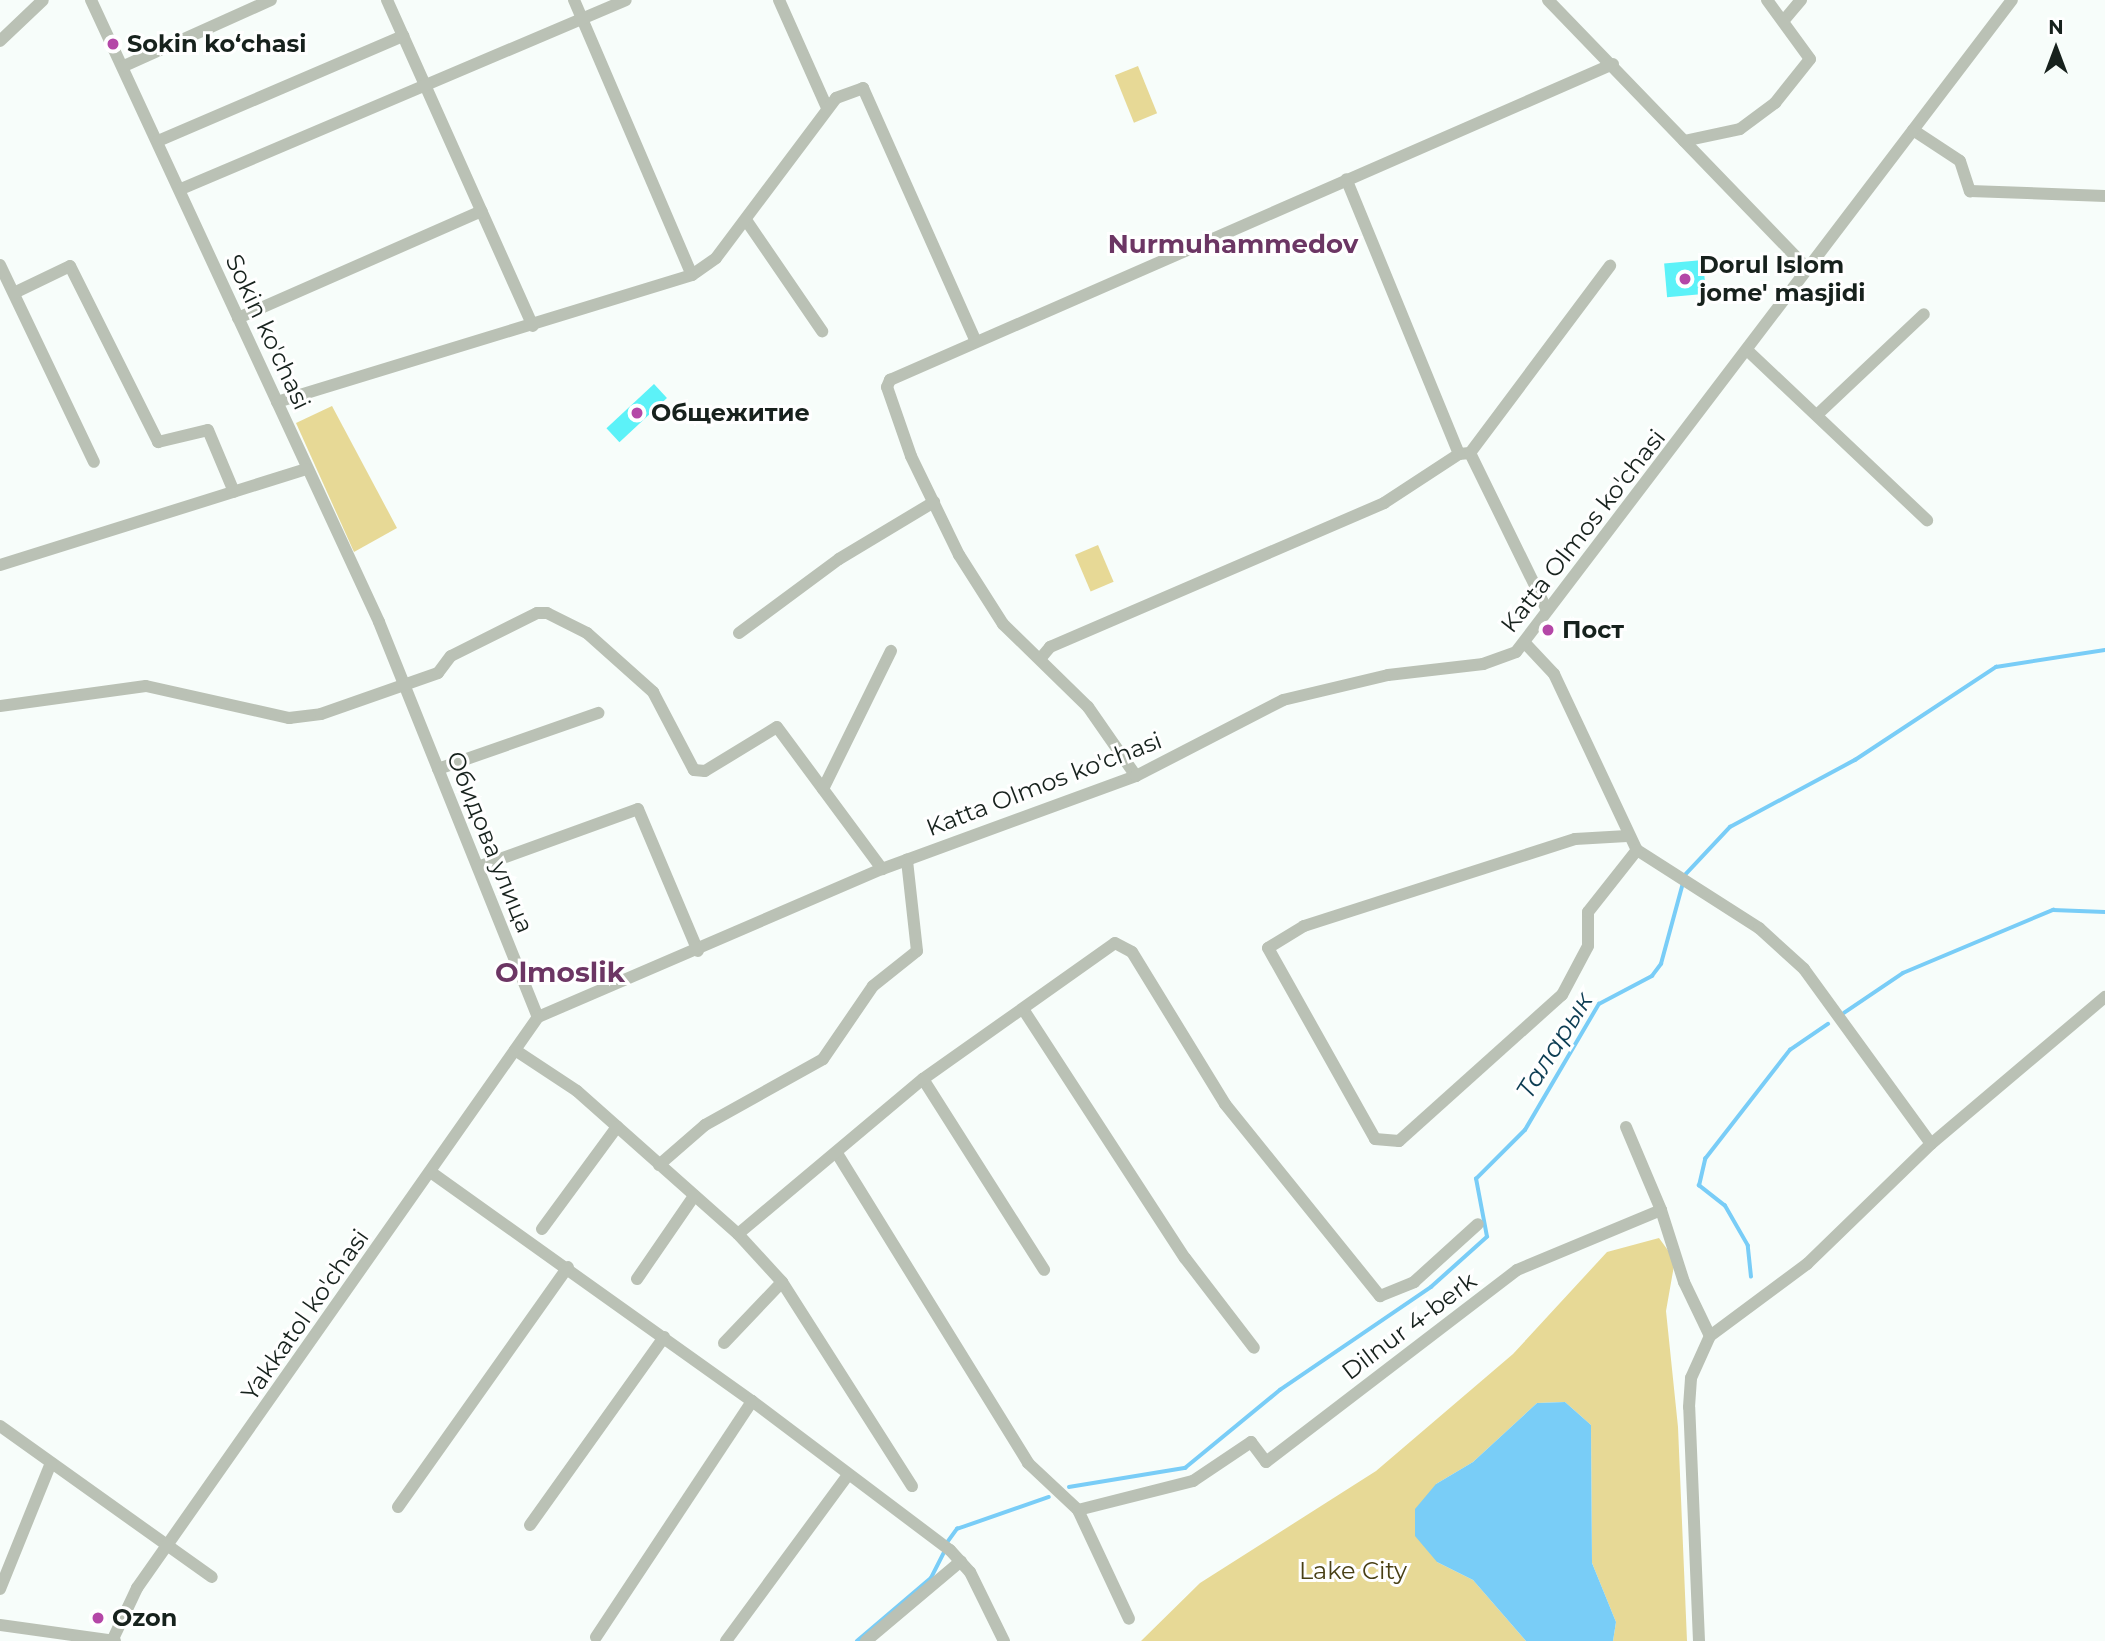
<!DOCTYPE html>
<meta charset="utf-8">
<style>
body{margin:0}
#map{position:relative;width:2105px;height:1641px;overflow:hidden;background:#f7fdfa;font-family:Montserrat,sans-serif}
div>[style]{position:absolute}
.green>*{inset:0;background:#e7d996;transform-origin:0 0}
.water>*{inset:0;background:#79cdf7}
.stream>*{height:3.5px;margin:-1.75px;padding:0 1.75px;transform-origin:1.75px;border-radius:1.75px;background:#79cdf7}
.building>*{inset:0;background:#5cf2f8;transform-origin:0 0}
.minor>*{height:12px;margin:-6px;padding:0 6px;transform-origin:6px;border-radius:6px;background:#bac1b5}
.dots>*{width:19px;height:19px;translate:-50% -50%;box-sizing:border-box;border:4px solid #fff;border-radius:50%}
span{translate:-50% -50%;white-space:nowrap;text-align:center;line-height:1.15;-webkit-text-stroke:6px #fff;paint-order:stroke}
.poi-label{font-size:24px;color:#17221d;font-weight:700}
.left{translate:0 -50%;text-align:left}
.street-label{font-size:24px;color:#17221d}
.park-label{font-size:24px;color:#494015}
.neighbourhood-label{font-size:26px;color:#6c3664;font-weight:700}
.water-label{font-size:26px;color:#0c3d53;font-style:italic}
.quarter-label{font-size:28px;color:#6c3664;font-weight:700}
.north{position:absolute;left:2021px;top:14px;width:70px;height:70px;-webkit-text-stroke:5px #fff;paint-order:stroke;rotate:0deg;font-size:19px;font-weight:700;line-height:28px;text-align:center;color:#17221d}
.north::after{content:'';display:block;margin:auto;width:24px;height:32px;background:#17221d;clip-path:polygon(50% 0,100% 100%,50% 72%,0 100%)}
</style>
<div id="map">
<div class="green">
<div style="left:1138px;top:66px;width:51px;height:25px;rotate:68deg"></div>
<div style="clip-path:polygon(332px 406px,397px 528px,354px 552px,296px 423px)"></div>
<div style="left:1098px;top:545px;width:40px;height:25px;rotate:67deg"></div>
<div style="clip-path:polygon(1659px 1238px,1675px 1260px,1666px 1311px,1678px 1427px,1687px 1641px,1613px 1641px,1616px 1622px,1592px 1563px,1591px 1425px,1565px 1402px,1537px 1403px,1473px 1462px,1436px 1484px,1437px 1562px,1473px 1580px,1526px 1641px,1141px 1641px,1200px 1583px,1376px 1471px,1513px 1354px,1607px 1252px)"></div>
</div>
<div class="water">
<div style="clip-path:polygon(1565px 1402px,1591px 1425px,1592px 1563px,1616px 1622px,1613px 1641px,1526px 1641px,1473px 1580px,1437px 1562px,1415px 1536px,1415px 1509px,1436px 1484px,1473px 1462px,1537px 1403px)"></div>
</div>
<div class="stream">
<div style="left:1685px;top:875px;width:66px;rotate:-46.8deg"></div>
<div style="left:1730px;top:827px;width:142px;rotate:-28.2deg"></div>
<div style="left:1855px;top:760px;width:169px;rotate:-33.4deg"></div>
<div style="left:1996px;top:667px;width:110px;rotate:-8.9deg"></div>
<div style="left:1844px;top:1013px;width:71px;rotate:-34.1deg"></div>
<div style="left:1903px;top:973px;width:163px;rotate:-22.8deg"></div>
<div style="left:2053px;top:910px;width:52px;rotate:2.2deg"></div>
<div style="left:1751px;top:1277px;width:31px;rotate:-96deg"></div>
<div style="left:1748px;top:1246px;width:46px;rotate:-119.9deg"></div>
<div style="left:1725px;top:1206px;width:33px;rotate:-142deg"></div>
<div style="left:1699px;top:1186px;width:28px;rotate:-77deg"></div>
<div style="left:1705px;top:1159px;width:138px;rotate:-52.1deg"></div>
<div style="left:1790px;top:1050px;width:46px;rotate:-34.4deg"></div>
<div style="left:1069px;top:1487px;width:118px;rotate:-9.3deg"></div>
<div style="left:1185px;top:1468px;width:123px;rotate:-39.4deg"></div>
<div style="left:1280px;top:1390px;width:183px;rotate:-34.3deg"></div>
<div style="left:1431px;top:1287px;width:75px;rotate:-41.8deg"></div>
<div style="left:1487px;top:1237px;width:59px;rotate:-100.7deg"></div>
<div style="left:1476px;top:1179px;width:69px;rotate:-45deg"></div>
<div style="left:1525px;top:1130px;width:146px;rotate:-59.6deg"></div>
<div style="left:1599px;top:1004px;width:60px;rotate:-27.8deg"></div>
<div style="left:1652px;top:976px;width:15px;rotate:-53deg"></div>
<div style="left:1661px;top:964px;width:84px;rotate:-74.8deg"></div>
<div style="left:946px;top:1544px;width:19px;rotate:-54deg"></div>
<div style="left:957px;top:1529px;width:97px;rotate:-19.2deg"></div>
<div style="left:857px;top:1641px;width:97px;rotate:-40.4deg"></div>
<div style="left:931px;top:1578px;width:30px;rotate:-63deg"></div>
</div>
<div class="building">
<div style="left:1703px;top:260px;width:34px;height:39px;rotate:85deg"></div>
<div style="left:654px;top:384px;width:19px;height:65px;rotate:47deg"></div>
</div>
<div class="minor">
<div style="left:91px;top:0;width:685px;rotate:65.15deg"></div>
<div style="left:379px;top:622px;width:426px;rotate:68.1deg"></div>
<div style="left:387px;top:0;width:357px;rotate:65.9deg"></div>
<div style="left:574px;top:0;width:299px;rotate:66.8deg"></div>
<div style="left:779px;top:0;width:118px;rotate:66deg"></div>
<div style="left:1548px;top:0;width:373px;rotate:46deg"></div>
<div style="left:1785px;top:19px;width:25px;rotate:-50deg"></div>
<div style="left:0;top:41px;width:59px;rotate:-43.6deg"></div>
<div style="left:124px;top:66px;width:161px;rotate:-24.2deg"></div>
<div style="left:1913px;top:130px;width:56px;rotate:33.4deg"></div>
<div style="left:1960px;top:161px;width:32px;rotate:72deg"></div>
<div style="left:1970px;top:191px;width:135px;rotate:2.1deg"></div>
<div style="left:158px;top:141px;width:267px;rotate:-23.2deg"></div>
<div style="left:1684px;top:141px;width:57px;rotate:-12.1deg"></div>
<div style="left:1740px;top:129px;width:44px;rotate:-36.6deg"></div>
<div style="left:1775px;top:103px;width:56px;rotate:-51.5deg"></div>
<div style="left:1810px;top:59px;width:73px;rotate:-126.1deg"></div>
<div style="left:181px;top:189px;width:483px;rotate:-23deg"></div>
<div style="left:746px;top:220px;width:135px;rotate:55.6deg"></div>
<div style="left:0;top:265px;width:218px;rotate:64.5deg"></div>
<div style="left:14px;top:293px;width:62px;rotate:-25.7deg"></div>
<div style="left:70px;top:266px;width:197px;rotate:63.4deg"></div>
<div style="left:158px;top:442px;width:51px;rotate:-13.5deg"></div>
<div style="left:208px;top:430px;width:67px;rotate:67.2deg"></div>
<div style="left:238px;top:318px;width:266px;rotate:-23.7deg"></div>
<div style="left:1747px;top:350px;width:248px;rotate:43.4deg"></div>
<div style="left:277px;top:402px;width:434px;rotate:-17deg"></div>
<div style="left:692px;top:275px;width:29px;rotate:-35deg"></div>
<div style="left:716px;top:258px;width:200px;rotate:-53.1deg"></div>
<div style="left:836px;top:98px;width:29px;rotate:-20deg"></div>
<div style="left:863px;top:88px;width:276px;rotate:66deg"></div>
<div style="left:1819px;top:413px;width:144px;rotate:-43.3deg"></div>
<div style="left:1470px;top:453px;width:173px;rotate:63.9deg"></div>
<div style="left:1459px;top:454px;width:11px;rotate:-5deg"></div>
<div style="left:1470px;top:453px;width:234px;rotate:-53.2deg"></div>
<div style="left:0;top:565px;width:321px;rotate:-17.4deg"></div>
<div style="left:739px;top:633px;width:124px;rotate:-36.5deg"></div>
<div style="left:839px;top:559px;width:111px;rotate:-31deg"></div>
<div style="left:1524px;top:642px;width:44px;rotate:46.8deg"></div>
<div style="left:1554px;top:674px;width:195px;rotate:64.8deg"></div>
<div style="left:1637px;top:850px;width:145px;rotate:32.6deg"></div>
<div style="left:1759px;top:928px;width:61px;rotate:42.3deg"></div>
<div style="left:1804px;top:969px;width:216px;rotate:54deg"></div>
<div style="left:1040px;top:659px;width:16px;rotate:-50deg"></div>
<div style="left:1050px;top:647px;width:364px;rotate:-23.3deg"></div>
<div style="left:1384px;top:503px;width:90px;rotate:-33.2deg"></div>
<div style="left:1459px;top:454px;width:297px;rotate:-112.3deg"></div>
<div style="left:0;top:706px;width:147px;rotate:-7.8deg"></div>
<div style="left:146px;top:686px;width:147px;rotate:12.6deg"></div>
<div style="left:289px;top:718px;width:32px;rotate:-7deg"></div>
<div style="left:321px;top:714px;width:124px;rotate:-19.3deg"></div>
<div style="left:438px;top:673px;width:21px;rotate:-53deg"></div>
<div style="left:451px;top:656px;width:96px;rotate:-26.6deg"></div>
<div style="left:537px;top:613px;width:10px"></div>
<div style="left:547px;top:613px;width:45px;rotate:26.6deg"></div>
<div style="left:587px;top:633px;width:89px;rotate:41.8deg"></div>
<div style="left:653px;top:692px;width:88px;rotate:62.3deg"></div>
<div style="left:694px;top:770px;width:11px;rotate:5deg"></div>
<div style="left:705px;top:771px;width:84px;rotate:-31.4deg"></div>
<div style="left:777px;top:727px;width:177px;rotate:53.5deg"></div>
<div style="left:438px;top:769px;width:170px;rotate:-19.3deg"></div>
<div style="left:1136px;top:776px;width:84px;rotate:-124.8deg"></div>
<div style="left:1088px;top:707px;width:119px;rotate:-135.7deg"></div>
<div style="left:1003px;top:624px;width:82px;rotate:-122.5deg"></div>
<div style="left:959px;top:555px;width:110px;rotate:-115.9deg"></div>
<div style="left:911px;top:456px;width:73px;rotate:-109.2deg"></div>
<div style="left:887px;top:387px;width:8px;rotate:-67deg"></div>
<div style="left:890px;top:380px;width:789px;rotate:-23.61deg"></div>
<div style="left:823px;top:789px;width:154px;rotate:-63.8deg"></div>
<div style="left:1627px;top:836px;width:52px;rotate:176.7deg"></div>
<div style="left:1575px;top:839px;width:285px;rotate:162.2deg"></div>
<div style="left:1304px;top:926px;width:42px;rotate:148.6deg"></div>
<div style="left:1268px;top:948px;width:219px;rotate:60.7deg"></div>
<div style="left:1375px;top:1139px;width:24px;rotate:5deg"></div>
<div style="left:1399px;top:1141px;width:219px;rotate:-41.9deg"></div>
<div style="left:1562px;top:995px;width:55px;rotate:-62deg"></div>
<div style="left:1588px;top:946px;width:34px;rotate:-90deg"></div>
<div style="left:1588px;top:912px;width:79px;rotate:-51.7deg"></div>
<div style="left:478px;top:867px;width:170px;rotate:-19.9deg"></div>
<div style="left:638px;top:809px;width:154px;rotate:67.1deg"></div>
<div style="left:1023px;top:1009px;width:297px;rotate:57deg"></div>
<div style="left:1185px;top:1258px;width:113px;rotate:52.5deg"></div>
<div style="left:538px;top:1017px;width:374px;rotate:-23.3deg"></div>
<div style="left:882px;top:869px;width:270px;rotate:-20.1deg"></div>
<div style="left:1136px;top:776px;width:165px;rotate:-27.3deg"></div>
<div style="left:1283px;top:700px;width:108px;rotate:-13.4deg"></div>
<div style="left:1388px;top:675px;width:96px;rotate:-6.6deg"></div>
<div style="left:1483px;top:664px;width:35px;rotate:-20deg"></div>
<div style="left:1516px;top:652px;width:819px;rotate:-52.74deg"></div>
<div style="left:515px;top:1050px;width:74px;rotate:33.5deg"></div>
<div style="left:577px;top:1091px;width:215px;rotate:41.6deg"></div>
<div style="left:738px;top:1234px;width:65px;rotate:47.5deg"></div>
<div style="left:782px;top:1282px;width:242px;rotate:57.5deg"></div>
<div style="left:923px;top:1079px;width:226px;rotate:57.6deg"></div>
<div style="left:1626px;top:1127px;width:90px;rotate:67.1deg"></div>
<div style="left:838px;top:1155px;width:362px;rotate:58.3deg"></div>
<div style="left:1028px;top:1463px;width:69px;rotate:43.2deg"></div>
<div style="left:1078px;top:1510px;width:120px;rotate:64.9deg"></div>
<div style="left:659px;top:1165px;width:61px;rotate:-41deg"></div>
<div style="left:705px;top:1125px;width:135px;rotate:-29.2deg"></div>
<div style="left:823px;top:1059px;width:88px;rotate:-55.6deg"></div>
<div style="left:873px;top:986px;width:56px;rotate:-38.5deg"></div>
<div style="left:917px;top:951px;width:92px;rotate:-96.3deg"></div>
<div style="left:432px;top:1173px;width:393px;rotate:35.5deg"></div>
<div style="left:752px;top:1401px;width:248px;rotate:37deg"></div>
<div style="left:950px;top:1550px;width:30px;rotate:48deg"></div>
<div style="left:970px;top:1572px;width:77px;rotate:63.8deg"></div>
<div style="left:542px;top:1229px;width:127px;rotate:-53.7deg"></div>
<div style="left:738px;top:1234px;width:241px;rotate:-40deg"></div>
<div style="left:923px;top:1079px;width:235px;rotate:-35.3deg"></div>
<div style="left:1115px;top:943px;width:19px;rotate:28deg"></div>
<div style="left:1132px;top:952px;width:178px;rotate:58.5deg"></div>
<div style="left:1225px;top:1104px;width:247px;rotate:51.1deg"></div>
<div style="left:1380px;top:1296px;width:37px;rotate:-22deg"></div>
<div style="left:1414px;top:1282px;width:86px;rotate:-42.2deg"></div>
<div style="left:637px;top:1279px;width:101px;rotate:-55.5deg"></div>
<div style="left:724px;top:1343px;width:84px;rotate:-46.4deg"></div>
<div style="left:0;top:1426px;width:260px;rotate:35.5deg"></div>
<div style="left:398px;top:1507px;width:294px;rotate:-54.7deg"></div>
<div style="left:1078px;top:1510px;width:119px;rotate:-14.2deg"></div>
<div style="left:1193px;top:1481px;width:70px;rotate:-33.9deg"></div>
<div style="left:1251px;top:1442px;width:25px;rotate:53deg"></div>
<div style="left:1266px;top:1462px;width:316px;rotate:-37.4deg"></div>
<div style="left:1517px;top:1270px;width:156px;rotate:-22.6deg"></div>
<div style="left:1661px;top:1210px;width:76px;rotate:72.3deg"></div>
<div style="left:1684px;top:1282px;width:60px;rotate:64.3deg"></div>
<div style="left:530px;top:1525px;width:231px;rotate:-54.5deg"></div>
<div style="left:0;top:1589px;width:136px;rotate:-68deg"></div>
<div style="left:0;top:1625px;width:116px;rotate:7.9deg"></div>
<div style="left:596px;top:1637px;width:283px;rotate:-56.5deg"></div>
<div style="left:112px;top:1641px;width:59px;rotate:-64.7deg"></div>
<div style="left:137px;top:1588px;width:698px;rotate:-54.92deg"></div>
<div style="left:726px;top:1641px;width:206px;rotate:-53.7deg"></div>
<div style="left:866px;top:1641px;width:124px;rotate:-40.1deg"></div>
<div style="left:1699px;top:1641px;width:234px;rotate:-92.4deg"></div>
<div style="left:1689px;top:1407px;width:29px;rotate:-86deg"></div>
<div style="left:1691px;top:1378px;width:46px;rotate:-65.7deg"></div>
<div style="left:1710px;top:1336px;width:121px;rotate:-36.6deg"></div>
<div style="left:1807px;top:1264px;width:173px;rotate:-44.1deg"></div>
<div style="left:1931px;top:1144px;width:228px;rotate:-40.2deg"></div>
</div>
<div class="dots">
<div style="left:113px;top:44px;background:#b447a7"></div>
<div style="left:1685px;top:279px;background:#b447a7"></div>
<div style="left:637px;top:413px;background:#b447a7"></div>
<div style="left:1548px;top:630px;background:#b447a7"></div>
<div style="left:98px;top:1618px;background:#b447a7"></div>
</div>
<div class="poi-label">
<span class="left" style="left:127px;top:44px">Sokin koʻchasi</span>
<span class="left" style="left:1699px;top:279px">Dorul Islom<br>jome' masjidi</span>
<span class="left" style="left:651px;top:413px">Общежитие</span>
<span class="left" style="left:1562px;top:630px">Пост</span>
<span class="left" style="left:112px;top:1618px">Ozon</span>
</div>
<div class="street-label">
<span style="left:268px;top:332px;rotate:65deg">Sokin ko'chasi</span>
<span style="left:1583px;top:531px;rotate:-52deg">Katta Olmos ko'chasi</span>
<span style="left:1044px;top:784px;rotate:-21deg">Katta Olmos ko'chasi</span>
<span style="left:490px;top:842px;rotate:68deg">Обидова улица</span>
<span style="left:305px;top:1315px;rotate:-55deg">Yakkatol ko'chasi</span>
<span style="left:1409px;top:1326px;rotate:-37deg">Dilnur 4-berk</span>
</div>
<div class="park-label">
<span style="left:1353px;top:1571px">Lake City</span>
</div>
<div class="neighbourhood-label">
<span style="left:1233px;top:245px">Nurmuhammedov</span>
</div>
<div class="water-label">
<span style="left:1555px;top:1046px;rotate:-58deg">Таларык</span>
</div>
<div class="quarter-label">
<span style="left:560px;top:972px">Olmoslik</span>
</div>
<div class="north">N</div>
</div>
